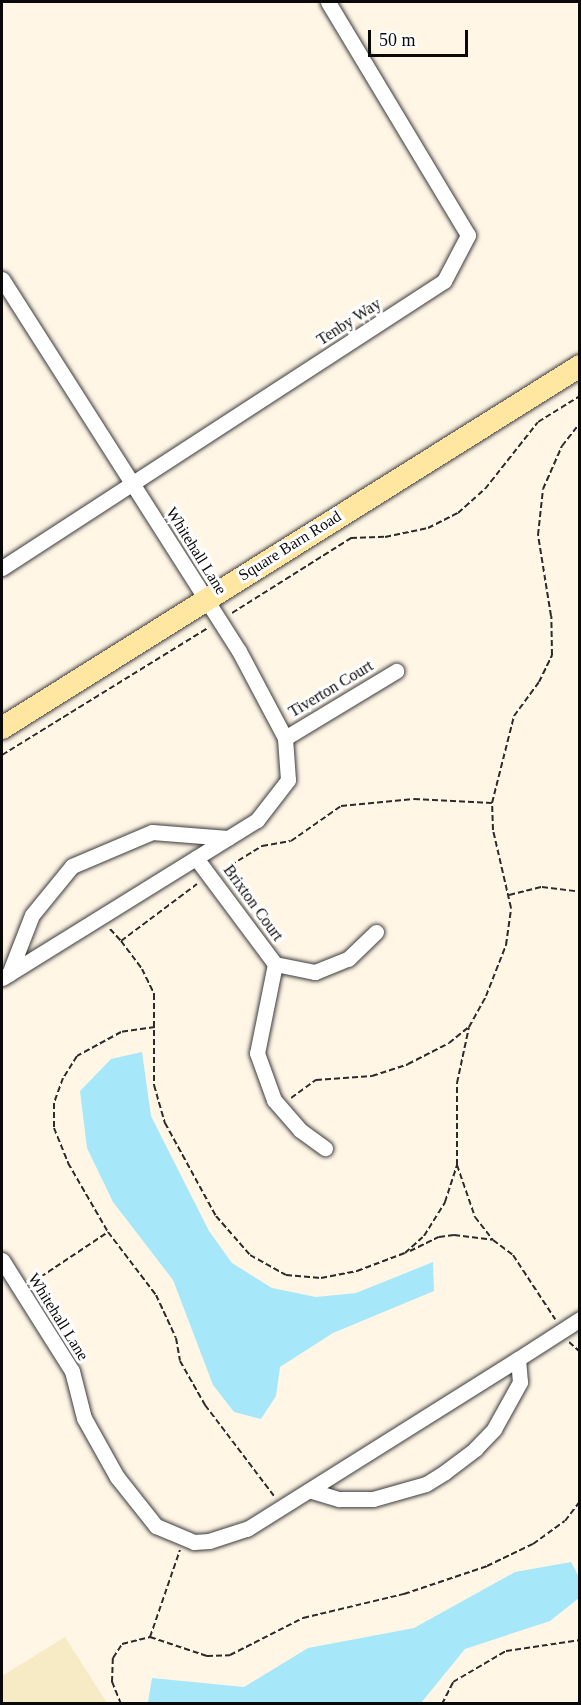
<!DOCTYPE html>
<style>
body{margin:0}
#map{position:relative;width:581px;height:1705px;overflow:hidden;background:#fff6e6;font-family:Georgia,serif}
div>[style]{position:absolute}
.farmland>*{inset:0;background:#f6ebc5}
.water>*{inset:0;background:#a7e7fa}
.path>*{height:2px;margin-top:-1px;transform-origin:0;background:repeating-linear-gradient(90deg,#2b2b2b 0 6px,transparent 0 9px)}
.roads{filter:drop-shadow(0 0 2px #3c3c3c) drop-shadow(0 0 2px #3c3c3c)}
.street>*{height:15px;margin:-7.5px;padding:0 7.5px;transform-origin:7.5px;border-radius:7.5px;background:#fff}
.secondary>*{height:22px;margin:-11px;padding:0 11px;transform-origin:11px;border-radius:11px;background:#ffe7a1}
span{translate:-50% -50%;white-space:nowrap;text-align:center;line-height:1.15;-webkit-text-stroke:6px #fff;paint-order:stroke}
.street-label{font-size:16px;color:#090909}
.frame{position:absolute;inset:0;border:3px solid #090909;pointer-events:none}
.scale{position:absolute;left:368px;top:30px;width:100px;height:27px;box-sizing:border-box;border:3px solid #090909;border-top:0;padding-left:8px;font-size:18px;line-height:21px;white-space:nowrap;color:#090909;-webkit-text-stroke:4px #fff;paint-order:stroke}
</style>
<div id="map">
<div class="farmland">
<div style="clip-path:polygon(65px 1637px,107px 1703px,2px 1703px,2px 1676px)"></div>
</div>
<div class="water">
<div style="clip-path:polygon(142px 1052px,151px 1116px,209px 1231px,232px 1263px,272px 1288px,316px 1297px,356px 1293px,433px 1262px,434px 1291px,333px 1333px,280px 1367px,276px 1396px,261px 1419px,234px 1412px,213px 1385px,173px 1280px,113px 1202px,87px 1148px,80px 1091px,111px 1059px)"></div>
<div style="clip-path:polygon(571px 1562px,579px 1577px,579px 1598px,550px 1621px,465px 1649px,421px 1703px,148px 1702px,152px 1678px,244px 1687px,308px 1648px,414px 1628px,515px 1572px)"></div>
</div>
<div class="path">
<div style="left:232px;top:613px;width:141px;rotate:-32.2deg"></div>
<div style="left:351px;top:538px;width:34px;rotate:-2deg"></div>
<div style="left:385px;top:537px;width:44px;rotate:-11.8deg"></div>
<div style="left:428px;top:528px;width:34px;rotate:-27deg"></div>
<div style="left:458px;top:513px;width:36px;rotate:-42deg"></div>
<div style="left:485px;top:489px;width:85px;rotate:-51.7deg"></div>
<div style="left:538px;top:422px;width:49px;rotate:-31.8deg"></div>
<div style="left:2px;top:755px;width:243px;rotate:-31.7deg"></div>
<div style="left:223px;top:870px;width:46px;rotate:-31.6deg"></div>
<div style="left:262px;top:846px;width:29px;rotate:-10deg"></div>
<div style="left:291px;top:841px;width:61px;rotate:-35deg"></div>
<div style="left:341px;top:806px;width:73px;rotate:-5.5deg"></div>
<div style="left:414px;top:799px;width:78px;rotate:2.9deg"></div>
<div style="left:509px;top:895px;width:34px;rotate:-14deg"></div>
<div style="left:542px;top:887px;width:38px;rotate:7deg"></div>
<div style="left:110px;top:929px;width:16px;rotate:47deg"></div>
<div style="left:121px;top:941px;width:95px;rotate:-36.9deg"></div>
<div style="left:121px;top:941px;width:35px;rotate:53deg"></div>
<div style="left:142px;top:969px;width:28px;rotate:64deg"></div>
<div style="left:154px;top:994px;width:91px;rotate:90deg"></div>
<div style="left:154px;top:1085px;width:40px;rotate:74deg"></div>
<div style="left:165px;top:1123px;width:106px;rotate:61.3deg"></div>
<div style="left:216px;top:1216px;width:52px;rotate:48.9deg"></div>
<div style="left:250px;top:1255px;width:41px;rotate:29.1deg"></div>
<div style="left:286px;top:1275px;width:35px;rotate:5deg"></div>
<div style="left:321px;top:1278px;width:37px;rotate:-11deg"></div>
<div style="left:357px;top:1271px;width:51px;rotate:-20.6deg"></div>
<div style="left:405px;top:1253px;width:25px;rotate:-42deg"></div>
<div style="left:424px;top:1236px;width:40px;rotate:-58deg"></div>
<div style="left:445px;top:1202px;width:39px;rotate:-72deg"></div>
<div style="left:457px;top:1165px;width:82px;rotate:-90deg"></div>
<div style="left:457px;top:1083px;width:57px;rotate:-77.9deg"></div>
<div style="left:155px;top:1027px;width:34px;rotate:172deg"></div>
<div style="left:121px;top:1032px;width:50px;rotate:151.4deg"></div>
<div style="left:77px;top:1056px;width:26px;rotate:122deg"></div>
<div style="left:63px;top:1078px;width:27px;rotate:110deg"></div>
<div style="left:54px;top:1103px;width:25px;rotate:90deg"></div>
<div style="left:54px;top:1128px;width:38px;rotate:68deg"></div>
<div style="left:68px;top:1163px;width:80px;rotate:59.9deg"></div>
<div style="left:108px;top:1232px;width:79px;rotate:52.7deg"></div>
<div style="left:156px;top:1295px;width:47px;rotate:65.1deg"></div>
<div style="left:176px;top:1338px;width:23px;rotate:80deg"></div>
<div style="left:180px;top:1361px;width:51px;rotate:60.4deg"></div>
<div style="left:205px;top:1405px;width:114px;rotate:52.8deg"></div>
<div style="left:291px;top:1098px;width:31px;rotate:-36deg"></div>
<div style="left:316px;top:1080px;width:56px;rotate:-4.1deg"></div>
<div style="left:372px;top:1076px;width:38px;rotate:-18deg"></div>
<div style="left:408px;top:1064px;width:46px;rotate:-27.1deg"></div>
<div style="left:449px;top:1043px;width:26px;rotate:-39deg"></div>
<div style="left:469px;top:1027px;width:35px;rotate:-61deg"></div>
<div style="left:486px;top:996px;width:55px;rotate:-68.6deg"></div>
<div style="left:506px;top:945px;width:37px;rotate:-82deg"></div>
<div style="left:511px;top:908px;width:80px;rotate:-103deg"></div>
<div style="left:493px;top:830px;width:27px;rotate:-92deg"></div>
<div style="left:492px;top:803px;width:90px;rotate:-75.8deg"></div>
<div style="left:514px;top:716px;width:42px;rotate:-53.7deg"></div>
<div style="left:539px;top:682px;width:30px;rotate:-64deg"></div>
<div style="left:552px;top:655px;width:39px;rotate:-91deg"></div>
<div style="left:551px;top:616px;width:82px;rotate:-99.1deg"></div>
<div style="left:538px;top:535px;width:46px;rotate:-83.8deg"></div>
<div style="left:543px;top:489px;width:47px;rotate:-66.2deg"></div>
<div style="left:562px;top:446px;width:29px;rotate:-52deg"></div>
<div style="left:457px;top:1165px;width:55px;rotate:70.9deg"></div>
<div style="left:475px;top:1217px;width:29px;rotate:52deg"></div>
<div style="left:493px;top:1240px;width:25px;rotate:37deg"></div>
<div style="left:513px;top:1255px;width:77px;rotate:56.7deg"></div>
<div style="left:410px;top:1251px;width:32px;rotate:-26deg"></div>
<div style="left:439px;top:1237px;width:15px;rotate:-8deg"></div>
<div style="left:454px;top:1235px;width:39px;rotate:7deg"></div>
<div style="left:33px;top:1282px;width:90px;rotate:-33.7deg"></div>
<div style="left:569px;top:1342px;width:15px;rotate:42deg"></div>
<div style="left:150px;top:1637px;width:92px;rotate:-71deg"></div>
<div style="left:121px;top:1704px;width:24px;rotate:-112deg"></div>
<div style="left:112px;top:1682px;width:24px;rotate:-88deg"></div>
<div style="left:113px;top:1658px;width:17px;rotate:-57deg"></div>
<div style="left:122px;top:1644px;width:29px;rotate:-14deg"></div>
<div style="left:150px;top:1637px;width:60px;rotate:18.4deg"></div>
<div style="left:207px;top:1656px;width:23px;rotate:-2deg"></div>
<div style="left:230px;top:1655px;width:82px;rotate:-26.9deg"></div>
<div style="left:303px;top:1618px;width:104px;rotate:-13.4deg"></div>
<div style="left:404px;top:1594px;width:88px;rotate:-18.6deg"></div>
<div style="left:487px;top:1566px;width:51px;rotate:-25.6deg"></div>
<div style="left:533px;top:1544px;width:39px;rotate:-36deg"></div>
<div style="left:565px;top:1521px;width:25px;rotate:-53deg"></div>
<div style="left:442px;top:1704px;width:25px;rotate:-63deg"></div>
<div style="left:453px;top:1682px;width:61px;rotate:-30.3deg"></div>
<div style="left:506px;top:1651px;width:75px;rotate:-8.5deg"></div>
</div>
<div class="roads">
<div class="street">
<div style="left:2px;top:279px;width:441px;rotate:57.5deg"></div>
<div style="left:239px;top:651px;width:98px;rotate:62.1deg"></div>
<div style="left:285px;top:738px;width:42px;rotate:85.9deg"></div>
<div style="left:288px;top:780px;width:51px;rotate:127.8deg"></div>
<div style="left:257px;top:820px;width:300px;rotate:148.2deg"></div>
<div style="left:2px;top:568px;width:527px;rotate:-33deg"></div>
<div style="left:444px;top:281px;width:52px;rotate:-62.4deg"></div>
<div style="left:468px;top:235px;width:272px;rotate:-121deg"></div>
<div style="left:285px;top:738px;width:130px;rotate:-31.1deg"></div>
<div style="left:196px;top:858px;width:132px;rotate:53.3deg"></div>
<div style="left:275px;top:964px;width:41px;rotate:11.3deg"></div>
<div style="left:315px;top:972px;width:35px;rotate:-22deg"></div>
<div style="left:348px;top:959px;width:39px;rotate:-44deg"></div>
<div style="left:275px;top:964px;width:91px;rotate:101.4deg"></div>
<div style="left:257px;top:1053px;width:50px;rotate:70.1deg"></div>
<div style="left:274px;top:1100px;width:40px;rotate:49deg"></div>
<div style="left:300px;top:1130px;width:31px;rotate:36deg"></div>
<div style="left:9px;top:974px;width:63px;rotate:-68.7deg"></div>
<div style="left:32px;top:915px;width:63px;rotate:-50.8deg"></div>
<div style="left:72px;top:866px;width:87px;rotate:-23deg"></div>
<div style="left:152px;top:832px;width:76px;rotate:4.5deg"></div>
<div style="left:2px;top:1260px;width:131px;rotate:57.8deg"></div>
<div style="left:72px;top:1371px;width:49px;rotate:75.7deg"></div>
<div style="left:84px;top:1418px;width:68px;rotate:60.8deg"></div>
<div style="left:117px;top:1477px;width:63px;rotate:51.5deg"></div>
<div style="left:156px;top:1526px;width:41px;rotate:22.8deg"></div>
<div style="left:194px;top:1542px;width:15px;rotate:-4deg"></div>
<div style="left:209px;top:1541px;width:40px;rotate:-18deg"></div>
<div style="left:247px;top:1529px;width:320px;rotate:-32.1deg"></div>
<div style="left:312px;top:1491px;width:28px;rotate:17deg"></div>
<div style="left:339px;top:1499px;width:34px"></div>
<div style="left:373px;top:1499px;width:55px;rotate:-15.8deg"></div>
<div style="left:426px;top:1484px;width:22px;rotate:-32deg"></div>
<div style="left:445px;top:1472px;width:38px;rotate:-37deg"></div>
<div style="left:475px;top:1449px;width:28px;rotate:-46deg"></div>
<div style="left:494px;top:1429px;width:54px;rotate:-61deg"></div>
<div style="left:520px;top:1382px;width:23px;rotate:-95deg"></div>
<div style="left:518px;top:1359px;width:74px;rotate:-32.8deg"></div>
</div>
<div class="secondary">
<div style="left:2px;top:728px;width:682px;rotate:-32.06deg"></div>
</div>
</div>
<div class="street-label">
<span style="left:349px;top:322px;rotate:-33deg">Tenby Way</span>
<span style="left:290px;top:546px;rotate:-32deg">Square Barn Road</span>
<span style="left:196px;top:551px;rotate:58deg">Whitehall Lane</span>
<span style="left:331px;top:689px;rotate:-31deg">Tiverton Court</span>
<span style="left:253px;top:903px;rotate:54deg">Brixton Court</span>
<span style="left:58px;top:1317px;rotate:58deg">Whitehall Lane</span>
</div>
<div class="frame"></div>
<div class="scale">50 m</div>
</div>
